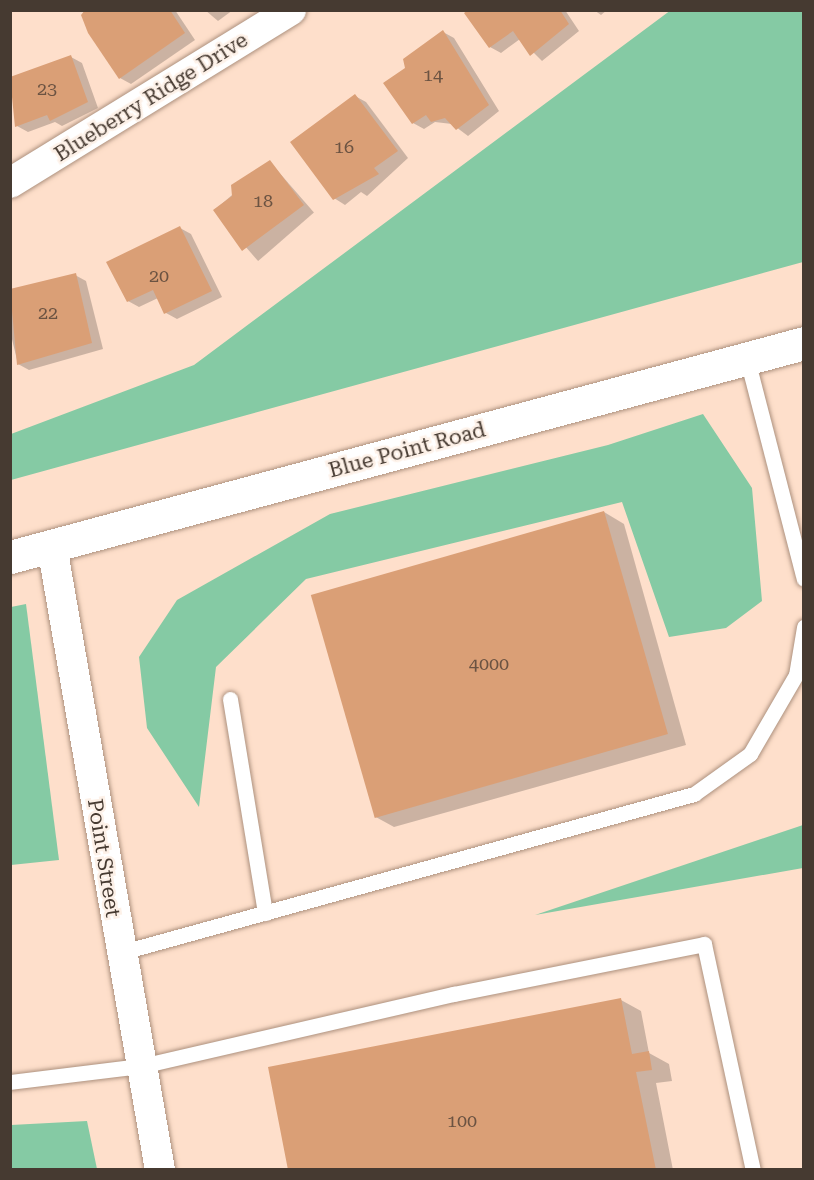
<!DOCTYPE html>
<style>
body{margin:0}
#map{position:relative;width:814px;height:1180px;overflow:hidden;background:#fedfcb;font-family:"Roboto Serif",serif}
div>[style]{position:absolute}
.forest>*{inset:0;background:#85caa4}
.shadow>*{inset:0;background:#0003;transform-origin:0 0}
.building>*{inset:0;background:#da9f76;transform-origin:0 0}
.roads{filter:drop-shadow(0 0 2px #ad917e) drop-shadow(0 0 2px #ad917e)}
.service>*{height:15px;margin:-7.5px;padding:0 7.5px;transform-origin:7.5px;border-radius:7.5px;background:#fff}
.minor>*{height:30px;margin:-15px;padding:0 15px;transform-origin:15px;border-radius:15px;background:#fff}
.tertiary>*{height:33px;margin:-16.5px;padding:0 16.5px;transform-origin:16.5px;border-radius:16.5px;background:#fff}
span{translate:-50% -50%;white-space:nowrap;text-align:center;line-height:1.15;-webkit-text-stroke:5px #fdf1e8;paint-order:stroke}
.number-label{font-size:18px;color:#6b5342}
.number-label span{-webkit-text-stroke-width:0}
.street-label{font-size:21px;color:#463a31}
.frame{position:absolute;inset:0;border:12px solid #463a31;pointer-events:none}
</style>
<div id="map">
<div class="forest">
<div style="clip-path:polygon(671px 10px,803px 11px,803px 262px,11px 480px,11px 434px,194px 365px)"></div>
<div style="clip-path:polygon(703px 414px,752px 488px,762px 601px,726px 628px,669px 637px,622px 502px,306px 579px,216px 667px,199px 807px,147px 728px,139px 657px,177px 600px,330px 514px,608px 445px)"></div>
<div style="clip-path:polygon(26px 604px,59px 860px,11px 865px,11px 607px)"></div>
<div style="clip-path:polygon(803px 825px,803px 868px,535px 915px)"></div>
<div style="clip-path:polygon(87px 1121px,97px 1169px,11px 1169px,11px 1125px)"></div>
</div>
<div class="shadow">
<div style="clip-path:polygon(90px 10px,175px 10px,195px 40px,131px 84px,120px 78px)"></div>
<div style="clip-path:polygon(205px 10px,233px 10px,218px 21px)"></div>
<div style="clip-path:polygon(471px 10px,565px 10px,579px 31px,542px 61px,520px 39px,501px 53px,490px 47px)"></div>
<div style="clip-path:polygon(594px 10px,607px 10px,601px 15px)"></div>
<div style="clip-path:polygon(443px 32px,454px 38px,499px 111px,468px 136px,452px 124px,435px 122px,424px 129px,413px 123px,407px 68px)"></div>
<div style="clip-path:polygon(71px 57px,82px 63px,98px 108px,62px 126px,55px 122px,28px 132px,17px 126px,10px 78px)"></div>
<div style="clip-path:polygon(355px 96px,366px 102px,408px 158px,367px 196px,361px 192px,345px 205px,334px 198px)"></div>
<div style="left:270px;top:162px;width:67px;height:74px;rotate:49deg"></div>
<div style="clip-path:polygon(180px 228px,191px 234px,222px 297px,177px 319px,166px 313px,158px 298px,139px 307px,128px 301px)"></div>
<div style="clip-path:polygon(75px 275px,86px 281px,103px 349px,29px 370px,18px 364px,10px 331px,10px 290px)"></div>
<div style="clip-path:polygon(604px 512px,624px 524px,686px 745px,394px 827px,374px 816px)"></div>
<div style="clip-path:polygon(621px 1000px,641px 1011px,649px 1053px,669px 1064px,672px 1081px,656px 1083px,673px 1170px,290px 1170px)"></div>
</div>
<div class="building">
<div style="clip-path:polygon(85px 10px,170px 10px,185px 33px,119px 79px,88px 33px,81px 15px)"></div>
<div style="clip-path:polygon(468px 10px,560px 10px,569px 24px,530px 56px,513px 31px,489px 48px,464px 13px)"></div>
<div style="clip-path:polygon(443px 30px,489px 105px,456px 130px,445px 118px,431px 122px,426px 115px,412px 124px,383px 83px,405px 68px,403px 59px)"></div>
<div style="clip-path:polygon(71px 55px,88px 102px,50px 121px,47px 115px,15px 127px,10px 77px)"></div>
<div style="clip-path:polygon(355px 94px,398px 151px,374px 168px,379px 174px,333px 200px,290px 142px)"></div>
<div style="clip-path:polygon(270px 160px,304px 205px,242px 251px,213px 210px,232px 196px,231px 185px)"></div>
<div style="clip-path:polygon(180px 226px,212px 291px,164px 314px,153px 290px,127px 302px,106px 262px)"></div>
<div style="clip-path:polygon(76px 273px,92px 343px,17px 365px,10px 289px)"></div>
<div style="left:604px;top:511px;width:232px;height:305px;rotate:74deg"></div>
<div style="clip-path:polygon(621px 998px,632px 1054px,649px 1051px,652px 1070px,636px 1072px,656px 1170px,288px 1170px,268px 1067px)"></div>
</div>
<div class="roads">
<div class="service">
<div style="left:747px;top:359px;width:227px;rotate:75.5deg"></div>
<div style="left:230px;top:699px;width:217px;rotate:80.7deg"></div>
<div style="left:119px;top:953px;width:597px;rotate:-15.46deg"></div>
<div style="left:694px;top:794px;width:69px;rotate:-35.5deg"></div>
<div style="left:750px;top:754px;width:91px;rotate:-59.8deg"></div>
<div style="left:796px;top:675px;width:49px;rotate:-80.5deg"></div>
<div style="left:10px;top:1082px;width:132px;rotate:-7deg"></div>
<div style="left:141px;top:1066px;width:321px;rotate:-13deg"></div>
<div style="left:454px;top:994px;width:255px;rotate:-11.3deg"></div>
<div style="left:704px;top:944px;width:231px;rotate:77.8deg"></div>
</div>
<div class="minor">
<div style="left:10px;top:183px;width:330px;rotate:-31.6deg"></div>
<div style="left:52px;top:546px;width:633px;rotate:80.18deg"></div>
</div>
<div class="tertiary">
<div style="left:10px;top:557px;width:822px;rotate:-15.08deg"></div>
</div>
</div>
<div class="number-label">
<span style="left:433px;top:75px">14</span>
<span style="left:47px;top:89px">23</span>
<span style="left:344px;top:147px">16</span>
<span style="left:263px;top:201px">18</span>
<span style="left:159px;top:276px">20</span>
<span style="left:48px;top:313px">22</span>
<span style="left:489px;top:664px">4000</span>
<span style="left:462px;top:1121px">100</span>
</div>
<div class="street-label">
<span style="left:151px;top:97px;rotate:-32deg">Blueberry Ridge Drive</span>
<span style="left:407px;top:450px;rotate:-15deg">Blue Point Road</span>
<span style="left:104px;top:858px;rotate:81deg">Point Street</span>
</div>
<div class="frame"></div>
</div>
